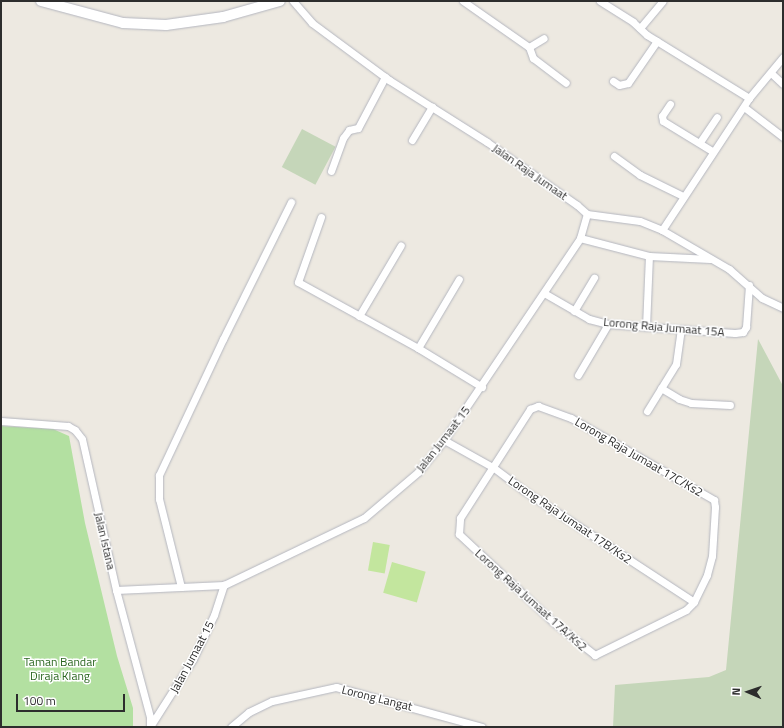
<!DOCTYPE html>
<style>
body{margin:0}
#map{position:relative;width:784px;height:728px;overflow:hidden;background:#ede9e1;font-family:"Titillium Web",sans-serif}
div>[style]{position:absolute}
.green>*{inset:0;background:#b3e0a1}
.cemetery>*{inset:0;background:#c5d6b9;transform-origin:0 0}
.pitch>*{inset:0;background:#c3e69e;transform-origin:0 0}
.roads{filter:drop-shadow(0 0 1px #b4b6bf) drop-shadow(0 0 1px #b4b6bf)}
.minor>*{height:7px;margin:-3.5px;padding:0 3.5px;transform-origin:3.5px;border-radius:3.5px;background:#fff}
.secondary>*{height:10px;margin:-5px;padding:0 5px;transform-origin:5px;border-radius:5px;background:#fff}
span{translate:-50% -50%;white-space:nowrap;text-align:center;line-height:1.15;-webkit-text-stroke:3px #fff;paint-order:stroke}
.street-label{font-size:12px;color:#2d2d2d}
.park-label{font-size:12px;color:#2b6720}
.frame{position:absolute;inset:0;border:2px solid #2d2d2d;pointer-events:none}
.north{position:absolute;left:728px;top:672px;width:40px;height:40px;-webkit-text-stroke:3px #fff;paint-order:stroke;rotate:272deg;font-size:11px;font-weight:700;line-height:16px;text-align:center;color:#2d2d2d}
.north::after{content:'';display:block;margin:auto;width:14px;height:18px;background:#2d2d2d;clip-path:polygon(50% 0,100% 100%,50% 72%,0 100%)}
.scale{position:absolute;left:16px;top:694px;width:109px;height:18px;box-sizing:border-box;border:2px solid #2d2d2d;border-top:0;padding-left:5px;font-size:12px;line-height:14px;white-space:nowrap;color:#2d2d2d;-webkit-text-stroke:3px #fff;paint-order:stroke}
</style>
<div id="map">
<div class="green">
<div style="clip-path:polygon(1px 426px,53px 429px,69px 436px,85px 523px,117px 656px,133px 708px,133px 727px,1px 727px)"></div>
</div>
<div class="cemetery">
<div style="left:302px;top:129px;width:38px;height:43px;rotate:28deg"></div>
<div style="clip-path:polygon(758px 339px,783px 386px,783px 727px,613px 727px,615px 685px,709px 677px,726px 670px)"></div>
</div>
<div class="pitch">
<div style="left:373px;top:542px;width:17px;height:29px;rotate:10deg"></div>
<div style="left:392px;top:562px;width:35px;height:32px;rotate:16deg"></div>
</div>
<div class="roads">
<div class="minor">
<div style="left:293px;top:1px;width:29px;rotate:49deg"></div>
<div style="left:312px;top:23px;width:96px;rotate:36.5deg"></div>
<div style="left:389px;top:80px;width:116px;rotate:32.3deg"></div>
<div style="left:487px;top:142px;width:110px;rotate:35deg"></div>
<div style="left:577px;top:205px;width:13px;rotate:42deg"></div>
<div style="left:587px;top:214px;width:53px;rotate:7.5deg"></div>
<div style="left:640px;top:221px;width:24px;rotate:22deg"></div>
<div style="left:662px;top:230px;width:78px;rotate:30.2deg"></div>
<div style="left:729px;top:269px;width:44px;rotate:41.3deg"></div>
<div style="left:762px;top:298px;width:23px;rotate:25deg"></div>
<div style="left:463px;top:1px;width:80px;rotate:34.9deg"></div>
<div style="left:529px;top:47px;width:17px;rotate:-31deg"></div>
<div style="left:600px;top:1px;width:39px;rotate:32deg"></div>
<div style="left:633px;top:22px;width:19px;rotate:43deg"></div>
<div style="left:647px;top:35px;width:120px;rotate:31.7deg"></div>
<div style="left:640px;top:28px;width:35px;rotate:-50deg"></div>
<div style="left:529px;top:47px;width:12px;rotate:70deg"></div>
<div style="left:533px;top:58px;width:41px;rotate:37.1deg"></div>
<div style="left:771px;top:73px;width:16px;rotate:43deg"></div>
<div style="left:613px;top:81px;width:7px;rotate:34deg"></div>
<div style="left:619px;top:85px;width:9px;rotate:-13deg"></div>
<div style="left:628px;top:83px;width:51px;rotate:-55.4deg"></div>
<div style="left:670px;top:104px;width:14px;rotate:124deg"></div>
<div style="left:662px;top:116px;width:5px;rotate:79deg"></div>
<div style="left:663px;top:121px;width:57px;rotate:31.5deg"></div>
<div style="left:744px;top:107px;width:49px;rotate:37.6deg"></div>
<div style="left:412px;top:140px;width:39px;rotate:-59deg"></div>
<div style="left:700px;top:142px;width:30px;rotate:-56deg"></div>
<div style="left:614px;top:156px;width:32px;rotate:36deg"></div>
<div style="left:640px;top:175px;width:48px;rotate:26deg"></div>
<div style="left:331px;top:171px;width:35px;rotate:-70deg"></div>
<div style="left:343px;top:138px;width:10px;rotate:-53deg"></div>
<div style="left:349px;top:130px;width:9px;rotate:-13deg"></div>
<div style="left:358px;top:128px;width:58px;rotate:-62.1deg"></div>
<div style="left:321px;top:217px;width:69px;rotate:109.5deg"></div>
<div style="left:298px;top:282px;width:137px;rotate:28.8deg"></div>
<div style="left:418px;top:348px;width:75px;rotate:31.4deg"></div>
<div style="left:662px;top:230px;width:158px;rotate:-56.6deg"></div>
<div style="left:749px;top:98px;width:53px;rotate:-50.3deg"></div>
<div style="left:580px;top:238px;width:71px;rotate:14.6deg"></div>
<div style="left:649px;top:256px;width:61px;rotate:2.8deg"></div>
<div style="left:544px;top:293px;width:52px;rotate:30deg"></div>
<div style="left:589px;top:319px;width:20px;rotate:15deg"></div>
<div style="left:608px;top:324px;width:127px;rotate:4.1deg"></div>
<div style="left:735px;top:333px;width:8px;rotate:-7deg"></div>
<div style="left:743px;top:332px;width:6px;rotate:-59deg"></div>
<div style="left:746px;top:327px;width:42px;rotate:-85.9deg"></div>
<div style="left:574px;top:311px;width:39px;rotate:-59deg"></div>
<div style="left:359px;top:316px;width:82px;rotate:-59.4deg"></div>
<div style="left:646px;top:327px;width:71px;rotate:-87.6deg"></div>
<div style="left:418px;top:348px;width:80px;rotate:-59.3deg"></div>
<div style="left:578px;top:375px;width:59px;rotate:-59.5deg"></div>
<div style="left:661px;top:388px;width:21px;rotate:31deg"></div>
<div style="left:679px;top:399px;width:13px;rotate:18deg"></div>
<div style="left:691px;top:403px;width:39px;rotate:3deg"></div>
<div style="left:538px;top:406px;width:35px;rotate:20deg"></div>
<div style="left:571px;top:418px;width:165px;rotate:29.8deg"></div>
<div style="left:714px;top:500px;width:7px;rotate:82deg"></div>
<div style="left:715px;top:507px;width:49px;rotate:93.5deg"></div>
<div style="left:712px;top:556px;width:20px;rotate:105deg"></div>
<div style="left:707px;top:575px;width:30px;rotate:116deg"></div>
<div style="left:694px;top:602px;width:11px;rotate:135deg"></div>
<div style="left:686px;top:610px;width:102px;rotate:153.7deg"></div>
<div style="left:595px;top:655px;width:53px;rotate:-141.8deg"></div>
<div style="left:553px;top:622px;width:129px;rotate:-136.9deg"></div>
<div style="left:459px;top:534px;width:16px;rotate:-86deg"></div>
<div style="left:460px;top:518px;width:130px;rotate:-57.3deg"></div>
<div style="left:530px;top:409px;width:9px;rotate:-21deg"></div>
<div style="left:647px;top:411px;width:55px;rotate:-58.3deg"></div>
<div style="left:676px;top:364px;width:35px;rotate:-82deg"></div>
<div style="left:1px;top:421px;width:67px;rotate:4.3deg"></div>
<div style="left:68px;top:426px;width:8px;rotate:30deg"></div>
<div style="left:75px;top:430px;width:11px;rotate:52deg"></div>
<div style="left:82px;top:439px;width:155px;rotate:77.3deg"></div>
<div style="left:116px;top:590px;width:131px;rotate:75deg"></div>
<div style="left:150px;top:717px;width:10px;rotate:90deg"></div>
<div style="left:444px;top:440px;width:57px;rotate:29.2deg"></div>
<div style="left:494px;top:468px;width:36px;rotate:37deg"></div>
<div style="left:523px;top:490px;width:204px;rotate:33.2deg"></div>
<div style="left:181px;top:587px;width:91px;rotate:-104deg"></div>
<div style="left:159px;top:499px;width:24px;rotate:-90deg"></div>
<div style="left:159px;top:475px;width:150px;rotate:-64.8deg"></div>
<div style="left:223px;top:339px;width:153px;rotate:-63.6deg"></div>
<div style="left:116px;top:590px;width:108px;rotate:-2.7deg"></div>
<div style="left:224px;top:585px;width:155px;rotate:-25.6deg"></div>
<div style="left:364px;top:518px;width:71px;rotate:-40.4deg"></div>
<div style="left:418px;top:472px;width:41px;rotate:-50.9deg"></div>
<div style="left:444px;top:440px;width:244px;rotate:-56deg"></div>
<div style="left:580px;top:238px;width:25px;rotate:-74deg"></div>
<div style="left:151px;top:725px;width:78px;rotate:-57.5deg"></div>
<div style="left:193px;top:659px;width:49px;rotate:-64.5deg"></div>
<div style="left:214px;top:615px;width:32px;rotate:-72deg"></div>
<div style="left:231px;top:727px;width:23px;rotate:-40deg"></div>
<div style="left:249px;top:712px;width:25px;rotate:-26deg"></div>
<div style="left:272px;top:701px;width:66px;rotate:-12.3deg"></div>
<div style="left:336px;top:687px;width:151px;rotate:15.3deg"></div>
</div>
<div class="secondary">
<div style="left:41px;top:1px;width:85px;rotate:15deg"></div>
<div style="left:123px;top:23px;width:43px;rotate:2.7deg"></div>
<div style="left:166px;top:25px;width:58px;rotate:-8deg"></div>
<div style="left:223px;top:17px;width:59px;rotate:-15.7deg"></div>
</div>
</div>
<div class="street-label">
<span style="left:530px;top:172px;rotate:35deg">Jalan Raja Jumaat</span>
<span style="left:664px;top:327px;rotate:5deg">Lorong Raja Jumaat 15A</span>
<span style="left:443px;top:439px;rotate:-52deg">Jalan Jumaat 15</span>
<span style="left:639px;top:457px;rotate:30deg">Lorong Raja Jumaat 17C/Ks2</span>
<span style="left:570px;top:520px;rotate:34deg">Lorong Raja Jumaat 17B/Ks2</span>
<span style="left:105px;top:541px;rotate:77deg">Jalan Istana</span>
<span style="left:531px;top:600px;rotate:42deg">Lorong Raja Jumaat 17A/Ks2</span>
<span style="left:192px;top:657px;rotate:-62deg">Jalan Jumaat 15</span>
<span style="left:377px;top:698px;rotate:14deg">Lorong Langat</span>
</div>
<div class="park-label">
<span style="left:60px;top:669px">Taman Bandar<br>Diraja Klang</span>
</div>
<div class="frame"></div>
<div class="north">N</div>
<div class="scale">100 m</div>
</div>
